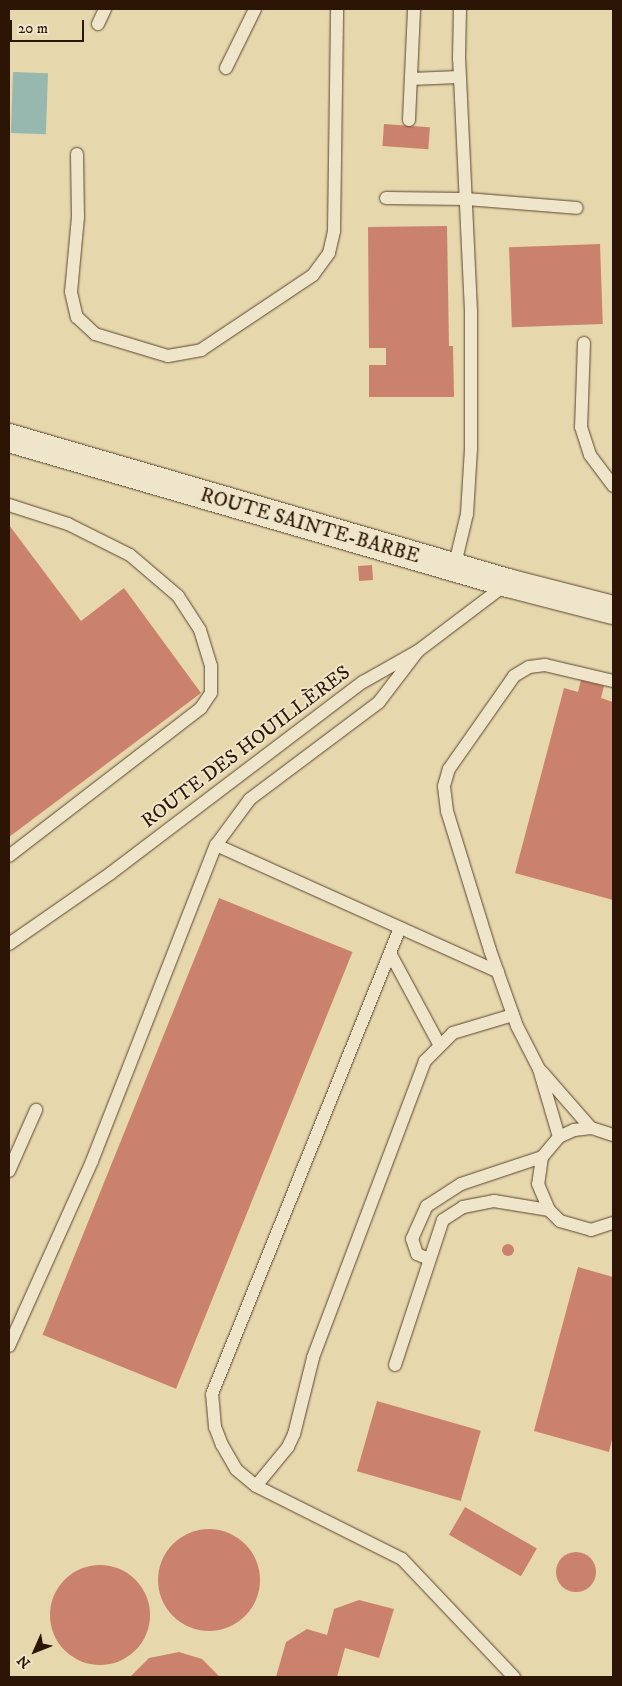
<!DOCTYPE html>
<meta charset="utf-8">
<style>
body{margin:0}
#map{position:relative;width:622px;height:1686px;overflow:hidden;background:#e6d7ad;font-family:"IM FELL DW Pica",serif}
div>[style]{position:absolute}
.water>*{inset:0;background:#97b8af;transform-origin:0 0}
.building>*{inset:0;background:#cb826c;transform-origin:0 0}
.round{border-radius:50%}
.roads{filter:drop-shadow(0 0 1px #5a462f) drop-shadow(0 0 1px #5a462f)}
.service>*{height:12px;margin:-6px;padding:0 6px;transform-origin:6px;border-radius:6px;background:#efe5ca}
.secondary>*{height:28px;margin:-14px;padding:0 14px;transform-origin:14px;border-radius:14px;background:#efe5ca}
span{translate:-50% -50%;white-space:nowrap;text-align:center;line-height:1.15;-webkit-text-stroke:4px #efe5ca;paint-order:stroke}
.street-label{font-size:20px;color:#2c1505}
.frame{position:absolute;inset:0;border:10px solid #2c1505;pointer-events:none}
.north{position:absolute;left:10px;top:1626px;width:50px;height:50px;-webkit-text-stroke:4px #efe5ca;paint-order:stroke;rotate:226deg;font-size:14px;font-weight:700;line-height:20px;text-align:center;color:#2c1505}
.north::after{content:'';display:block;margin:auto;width:18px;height:22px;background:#2c1505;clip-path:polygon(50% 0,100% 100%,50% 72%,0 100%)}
.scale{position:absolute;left:10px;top:20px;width:74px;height:22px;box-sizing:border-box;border:2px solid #2c1505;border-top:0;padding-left:6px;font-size:15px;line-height:18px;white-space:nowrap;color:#2c1505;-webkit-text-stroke:4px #efe5ca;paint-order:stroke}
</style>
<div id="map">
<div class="water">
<div style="left:13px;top:72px;width:35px;height:61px;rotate:2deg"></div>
</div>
<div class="building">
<div style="left:384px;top:124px;width:46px;height:22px;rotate:4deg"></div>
<div style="clip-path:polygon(447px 226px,449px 346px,453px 346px,454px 397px,369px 397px,369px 365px,386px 365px,386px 348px,369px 348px,368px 227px)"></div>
<div style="left:600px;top:244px;width:80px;height:91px;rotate:88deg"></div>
<div style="clip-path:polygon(9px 525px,81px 621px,124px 588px,201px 693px,9px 837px)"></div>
<div style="left:372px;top:565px;width:15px;height:14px;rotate:86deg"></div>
<div style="clip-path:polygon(581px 680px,604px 686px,601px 698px,613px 702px,613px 900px,515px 873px,564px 688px,578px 692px)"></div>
<div style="left:219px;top:898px;width:144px;height:471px;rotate:22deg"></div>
<div class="round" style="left:502px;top:1244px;width:12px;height:12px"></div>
<div style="clip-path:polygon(578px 1267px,613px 1277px,613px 1435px,609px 1452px,534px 1431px)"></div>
<div style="left:377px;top:1401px;width:108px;height:73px;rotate:16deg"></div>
<div style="left:465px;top:1507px;width:83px;height:32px;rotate:30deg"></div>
<div class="round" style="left:158px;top:1529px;width:102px;height:102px"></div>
<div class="round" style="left:556px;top:1552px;width:40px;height:40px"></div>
<div class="round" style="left:50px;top:1565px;width:100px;height:100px"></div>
<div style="clip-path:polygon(359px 1600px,394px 1609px,379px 1658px,345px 1648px,337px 1677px,276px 1677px,286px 1642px,307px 1629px,327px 1635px,334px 1609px)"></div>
<div style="clip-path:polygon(179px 1652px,202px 1659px,220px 1677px,130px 1677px,149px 1658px)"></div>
</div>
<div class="roads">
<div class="service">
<div style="left:98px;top:24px;width:17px;rotate:-65deg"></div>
<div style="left:226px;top:68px;width:66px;rotate:-63.8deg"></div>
<div style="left:411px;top:79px;width:48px;rotate:-2.4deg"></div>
<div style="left:409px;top:120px;width:111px;rotate:-87.4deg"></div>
<div style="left:77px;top:154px;width:63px;rotate:89.1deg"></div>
<div style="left:78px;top:217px;width:75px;rotate:95.3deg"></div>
<div style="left:71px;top:292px;width:26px;rotate:77deg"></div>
<div style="left:77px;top:317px;width:25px;rotate:43deg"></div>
<div style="left:95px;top:334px;width:76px;rotate:16.8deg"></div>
<div style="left:168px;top:356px;width:34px;rotate:-10deg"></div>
<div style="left:201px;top:350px;width:135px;rotate:-33.8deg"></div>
<div style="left:313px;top:275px;width:27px;rotate:-54deg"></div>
<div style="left:329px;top:253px;width:23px;rotate:-77deg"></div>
<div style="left:334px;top:231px;width:222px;rotate:-89.2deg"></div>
<div style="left:386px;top:198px;width:80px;rotate:0.7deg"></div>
<div style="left:466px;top:199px;width:111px;rotate:4.6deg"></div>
<div style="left:584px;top:343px;width:84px;rotate:92deg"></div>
<div style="left:581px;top:427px;width:29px;rotate:72deg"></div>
<div style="left:590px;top:455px;width:39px;rotate:53deg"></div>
<div style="left:9px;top:505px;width:62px;rotate:17.9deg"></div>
<div style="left:68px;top:524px;width:69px;rotate:26.6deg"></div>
<div style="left:130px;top:555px;width:63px;rotate:40.5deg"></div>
<div style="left:178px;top:596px;width:40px;rotate:57.1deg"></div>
<div style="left:200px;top:630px;width:38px;rotate:73deg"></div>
<div style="left:211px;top:666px;width:27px;rotate:90deg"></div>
<div style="left:211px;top:693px;width:18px;rotate:124deg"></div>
<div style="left:201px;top:708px;width:242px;rotate:142.4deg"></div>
<div style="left:454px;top:568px;width:56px;rotate:-76.5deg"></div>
<div style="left:467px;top:514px;width:65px;rotate:-86.5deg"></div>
<div style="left:471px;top:449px;width:138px;rotate:-90deg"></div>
<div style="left:471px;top:311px;width:252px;rotate:-92.7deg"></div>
<div style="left:459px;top:59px;width:50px;rotate:-88.9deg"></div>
<div style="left:216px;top:845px;width:309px;rotate:24.2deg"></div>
<div style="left:9px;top:944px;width:124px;rotate:-34.8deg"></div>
<div style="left:111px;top:873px;width:316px;rotate:-37.2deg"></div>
<div style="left:363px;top:682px;width:63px;rotate:-29.4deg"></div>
<div style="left:418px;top:651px;width:113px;rotate:-37.1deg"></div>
<div style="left:390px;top:953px;width:103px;rotate:61.7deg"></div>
<div style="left:513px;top:1015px;width:63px;rotate:163.3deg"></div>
<div style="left:453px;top:1033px;width:40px;rotate:135deg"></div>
<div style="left:425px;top:1061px;width:317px;rotate:110.7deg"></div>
<div style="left:313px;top:1358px;width:78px;rotate:104deg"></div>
<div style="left:294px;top:1434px;width:14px;rotate:115deg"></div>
<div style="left:288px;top:1447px;width:50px;rotate:129.4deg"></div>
<div style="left:256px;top:1486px;width:163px;rotate:26.6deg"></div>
<div style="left:402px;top:1559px;width:163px;rotate:46.5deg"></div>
<div style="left:542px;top:1072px;width:74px;rotate:48.8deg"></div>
<div style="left:613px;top:1135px;width:23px;rotate:-162deg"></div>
<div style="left:591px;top:1128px;width:17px;rotate:173deg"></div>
<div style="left:574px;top:1130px;width:17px;rotate:155deg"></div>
<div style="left:559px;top:1137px;width:26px;rotate:130deg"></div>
<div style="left:542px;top:1157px;width:27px;rotate:98deg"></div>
<div style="left:538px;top:1184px;width:28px;rotate:67deg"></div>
<div style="left:549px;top:1210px;width:16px;rotate:45deg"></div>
<div style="left:560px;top:1221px;width:32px;rotate:16deg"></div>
<div style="left:591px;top:1230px;width:23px;rotate:-18deg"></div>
<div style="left:559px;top:1137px;width:71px;rotate:-106.4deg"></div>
<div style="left:539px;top:1069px;width:48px;rotate:-117.1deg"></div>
<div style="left:517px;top:1026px;width:81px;rotate:-109.6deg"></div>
<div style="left:490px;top:950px;width:145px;rotate:-107.2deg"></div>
<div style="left:447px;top:811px;width:25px;rotate:-97deg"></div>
<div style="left:444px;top:786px;width:18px;rotate:-74deg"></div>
<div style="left:449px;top:769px;width:113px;rotate:-55deg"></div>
<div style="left:514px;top:676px;width:17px;rotate:-31deg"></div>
<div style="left:529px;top:667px;width:16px;rotate:-7deg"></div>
<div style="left:545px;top:665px;width:70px;rotate:13.2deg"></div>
<div style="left:9px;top:1171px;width:67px;rotate:-66.1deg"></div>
<div style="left:429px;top:1259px;width:13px;rotate:-157deg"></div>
<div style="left:417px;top:1254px;width:16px;rotate:-108deg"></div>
<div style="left:412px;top:1239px;width:36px;rotate:-66deg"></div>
<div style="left:427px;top:1206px;width:40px;rotate:-32.9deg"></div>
<div style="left:461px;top:1184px;width:85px;rotate:-18.4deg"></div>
<div style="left:9px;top:1346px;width:203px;rotate:-65.8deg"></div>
<div style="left:92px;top:1161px;width:339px;rotate:-68.6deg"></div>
<div style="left:216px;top:845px;width:57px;rotate:-53.5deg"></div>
<div style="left:250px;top:799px;width:161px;rotate:-36.9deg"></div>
<div style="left:379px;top:702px;width:64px;rotate:-52.6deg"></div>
<div style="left:395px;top:1365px;width:153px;rotate:-71.7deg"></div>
<div style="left:443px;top:1220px;width:24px;rotate:-33deg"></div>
<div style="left:463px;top:1207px;width:32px;rotate:-11deg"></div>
<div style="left:494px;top:1201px;width:56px;rotate:9.3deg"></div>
<div style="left:256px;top:1486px;width:26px;rotate:-140deg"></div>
<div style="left:236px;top:1469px;width:28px;rotate:-120deg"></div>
<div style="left:222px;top:1445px;width:19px;rotate:-111deg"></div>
<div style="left:215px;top:1427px;width:33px;rotate:-95deg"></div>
<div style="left:212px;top:1394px;width:502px;rotate:-68.03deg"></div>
</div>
<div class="secondary">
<div style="left:9px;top:438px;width:520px;rotate:16.2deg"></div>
<div style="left:508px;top:583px;width:108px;rotate:14.4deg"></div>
</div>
</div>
<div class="street-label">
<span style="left:310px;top:526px;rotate:16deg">ROUTE SAINTE-BARBE</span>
<span style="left:246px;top:747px;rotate:-37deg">ROUTE DES HOUILLÈRES</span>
</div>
<div class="frame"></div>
<div class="north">N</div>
<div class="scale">20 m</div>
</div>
